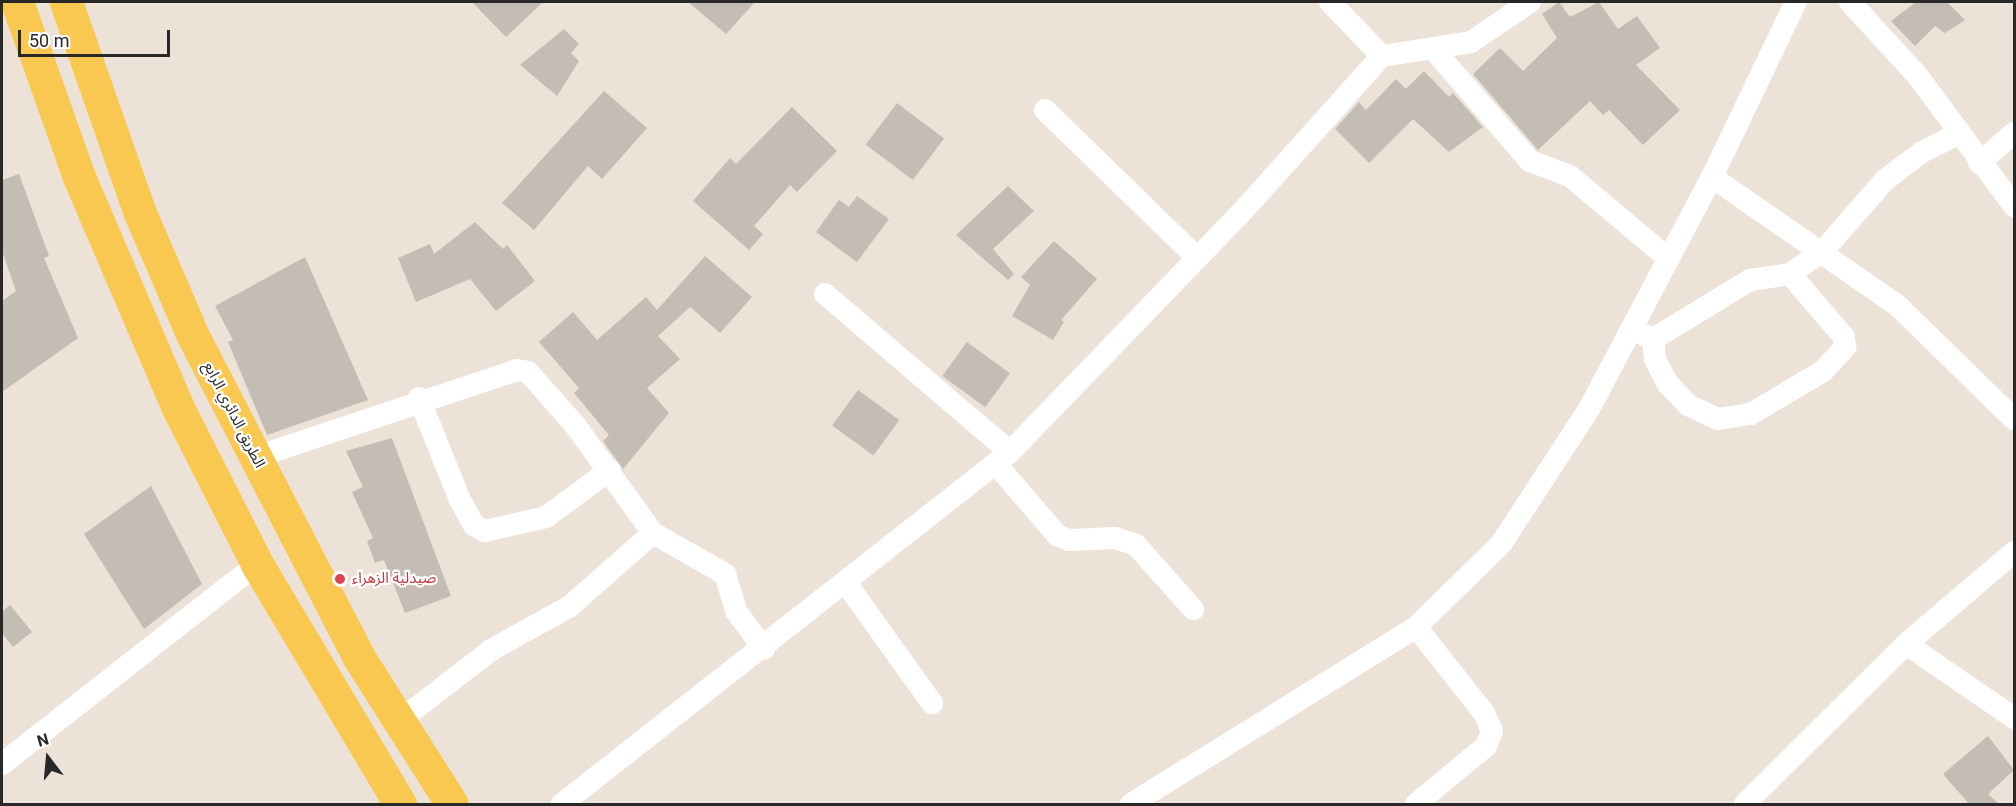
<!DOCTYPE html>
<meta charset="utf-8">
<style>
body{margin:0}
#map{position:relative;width:2016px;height:806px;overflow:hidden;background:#ece2d8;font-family:Roboto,"Noto Sans Arabic",sans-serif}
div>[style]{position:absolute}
.building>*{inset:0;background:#c3bdb4;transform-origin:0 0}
.minor>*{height:22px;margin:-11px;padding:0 11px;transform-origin:11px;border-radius:11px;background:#fff}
.primary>*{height:33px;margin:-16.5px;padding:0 16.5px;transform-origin:16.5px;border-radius:16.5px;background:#f9c850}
.dots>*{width:16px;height:16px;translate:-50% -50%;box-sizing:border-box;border:3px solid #fff;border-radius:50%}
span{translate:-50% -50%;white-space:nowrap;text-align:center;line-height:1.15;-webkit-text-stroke:4.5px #fff;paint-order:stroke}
.street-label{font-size:15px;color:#282828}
.health-label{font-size:15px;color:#be3a42}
.left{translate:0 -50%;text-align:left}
.frame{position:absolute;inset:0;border:3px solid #282828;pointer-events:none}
.north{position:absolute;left:18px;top:728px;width:60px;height:60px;-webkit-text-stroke:4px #fff;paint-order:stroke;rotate:344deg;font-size:16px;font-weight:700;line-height:24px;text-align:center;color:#282828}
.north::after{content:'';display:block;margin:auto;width:21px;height:27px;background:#282828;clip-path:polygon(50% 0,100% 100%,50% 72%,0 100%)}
.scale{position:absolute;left:18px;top:30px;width:152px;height:27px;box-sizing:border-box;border:3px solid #282828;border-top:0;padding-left:8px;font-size:18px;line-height:21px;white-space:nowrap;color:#282828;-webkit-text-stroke:4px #fff;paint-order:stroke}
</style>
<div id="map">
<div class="building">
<div style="clip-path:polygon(472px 2px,543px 2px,506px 37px)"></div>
<div style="clip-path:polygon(688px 2px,755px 2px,726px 34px)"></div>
<div style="clip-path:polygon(1559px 2px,1570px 17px,1599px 2px,1618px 29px,1637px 16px,1660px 48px,1636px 65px,1680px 110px,1643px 145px,1609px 110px,1603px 115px,1590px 101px,1538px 150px,1473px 74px,1500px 48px,1523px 71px,1557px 38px,1542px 14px)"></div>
<div style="clip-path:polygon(1916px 2px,1947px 2px,1965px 20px,1945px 33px,1935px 26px,1915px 46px,1891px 21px)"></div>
<div style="clip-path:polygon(564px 29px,579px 44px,571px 53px,579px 61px,557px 96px,520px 65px)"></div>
<div style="clip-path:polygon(1424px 71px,1449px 97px,1453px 93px,1483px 127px,1449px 152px,1413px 119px,1369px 163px,1335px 129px,1359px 102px,1366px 110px,1396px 79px,1406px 89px)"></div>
<div style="clip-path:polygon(604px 91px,647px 128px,602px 179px,588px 166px,534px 230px,502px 203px)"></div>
<div style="left:897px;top:103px;width:59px;height:52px;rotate:37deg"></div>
<div style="clip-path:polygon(792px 107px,837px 151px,797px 192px,790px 185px,754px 226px,763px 234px,749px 250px,693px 201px,730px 158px,736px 164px)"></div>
<div style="clip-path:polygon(19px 174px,49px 256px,44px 258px,78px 338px,2px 392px,2px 301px,16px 291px,2px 251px,2px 180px)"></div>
<div style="clip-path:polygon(1008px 186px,1034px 211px,993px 249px,1014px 274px,1008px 280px,956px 235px)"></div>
<div style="clip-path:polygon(857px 196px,889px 219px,857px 262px,816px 232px,839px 200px,849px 207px)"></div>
<div style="clip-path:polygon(475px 222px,503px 249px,507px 245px,535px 281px,496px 311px,470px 279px,416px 302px,398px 258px,430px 244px,434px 254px)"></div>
<div style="clip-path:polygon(1054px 241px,1097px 279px,1061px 320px,1064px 322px,1053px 340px,1012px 316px,1030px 285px,1021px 277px)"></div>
<div style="clip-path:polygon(705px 256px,752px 297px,720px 333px,690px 307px,658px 336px,680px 359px,647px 388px,669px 413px,623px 469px,603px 441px,609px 435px,574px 393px,579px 388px,539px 342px,573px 312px,597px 340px,646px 297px,657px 310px)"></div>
<div style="clip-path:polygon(305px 257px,368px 400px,267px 435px,228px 342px,233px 340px,215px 306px)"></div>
<div style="left:967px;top:342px;width:53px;height:42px;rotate:36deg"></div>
<div style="left:858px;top:390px;width:51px;height:44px;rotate:36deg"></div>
<div style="clip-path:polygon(392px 438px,451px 596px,405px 613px,384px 560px,375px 563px,367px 541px,373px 538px,352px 492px,363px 487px,346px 451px)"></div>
<div style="clip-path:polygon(151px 486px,202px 584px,144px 629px,84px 534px)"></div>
<div style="clip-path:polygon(10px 605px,32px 632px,13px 647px,2px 633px,2px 612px)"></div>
<div style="clip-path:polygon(1988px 736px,2014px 770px,1988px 794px,1999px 804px,1969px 804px,1943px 774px)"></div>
</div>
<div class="minor">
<div style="left:1330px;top:2px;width:75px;rotate:46.1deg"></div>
<div style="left:1850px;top:2px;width:99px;rotate:47.5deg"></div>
<div style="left:1917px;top:75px;width:163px;rotate:53.5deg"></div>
<div style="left:1435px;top:51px;width:145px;rotate:49.2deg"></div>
<div style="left:1530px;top:161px;width:43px;rotate:20.6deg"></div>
<div style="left:1570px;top:176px;width:129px;rotate:40deg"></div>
<div style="left:1045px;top:110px;width:212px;rotate:44.2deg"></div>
<div style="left:1979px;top:163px;width:46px;rotate:-40.6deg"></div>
<div style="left:1712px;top:177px;width:225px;rotate:34.7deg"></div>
<div style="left:1897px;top:305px;width:163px;rotate:44.3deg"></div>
<div style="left:825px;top:294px;width:243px;rotate:40.5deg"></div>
<div style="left:1631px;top:329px;width:24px;rotate:24deg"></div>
<div style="left:1653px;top:339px;width:114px;rotate:-31.3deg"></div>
<div style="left:1750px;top:280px;width:40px;rotate:-8.5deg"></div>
<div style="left:1790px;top:274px;width:40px;rotate:-34.9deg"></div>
<div style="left:1823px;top:251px;width:94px;rotate:-48.9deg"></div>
<div style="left:1885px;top:180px;width:46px;rotate:-37.1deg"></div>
<div style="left:1922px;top:152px;width:40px;rotate:-26.6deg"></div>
<div style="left:1653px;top:339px;width:20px;rotate:84deg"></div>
<div style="left:1655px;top:359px;width:28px;rotate:63deg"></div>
<div style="left:1668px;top:384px;width:29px;rotate:46deg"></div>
<div style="left:1688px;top:405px;width:33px;rotate:25deg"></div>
<div style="left:1718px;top:419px;width:33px;rotate:-9deg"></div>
<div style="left:1751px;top:414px;width:84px;rotate:-30.8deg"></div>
<div style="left:1823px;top:371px;width:33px;rotate:-47deg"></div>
<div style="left:1845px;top:347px;width:10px;rotate:-96deg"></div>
<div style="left:1844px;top:337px;width:83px;rotate:-130.6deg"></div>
<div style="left:419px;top:398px;width:110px;rotate:68.1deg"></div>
<div style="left:460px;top:500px;width:29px;rotate:61deg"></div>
<div style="left:474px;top:525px;width:13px;rotate:29deg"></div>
<div style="left:485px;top:531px;width:63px;rotate:-12.9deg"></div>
<div style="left:546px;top:517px;width:79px;rotate:-36.3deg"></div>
<div style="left:256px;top:457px;width:275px;rotate:-18.4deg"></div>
<div style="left:517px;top:370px;width:11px;rotate:10deg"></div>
<div style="left:528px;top:372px;width:71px;rotate:48.4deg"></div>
<div style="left:575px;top:425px;width:133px;rotate:54.2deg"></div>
<div style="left:996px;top:464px;width:94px;rotate:49.3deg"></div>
<div style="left:1057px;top:535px;width:13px;rotate:23deg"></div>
<div style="left:1069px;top:540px;width:46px;rotate:-2.5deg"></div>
<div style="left:1115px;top:538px;width:22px;rotate:18deg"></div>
<div style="left:1136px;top:545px;width:86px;rotate:48.3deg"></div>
<div style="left:846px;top:583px;width:148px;rotate:54.4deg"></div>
<div style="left:1906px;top:644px;width:131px;rotate:34.4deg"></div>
<div style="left:398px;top:722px;width:118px;rotate:-37.7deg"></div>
<div style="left:491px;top:650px;width:89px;rotate:-28.9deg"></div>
<div style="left:569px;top:607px;width:112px;rotate:-41.4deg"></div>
<div style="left:653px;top:533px;width:83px;rotate:29.7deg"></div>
<div style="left:725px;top:574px;width:39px;rotate:73deg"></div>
<div style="left:736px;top:611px;width:47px;rotate:53.6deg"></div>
<div style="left:2px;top:764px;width:324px;rotate:-38.1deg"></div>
<div style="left:562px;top:804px;width:570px;rotate:-38.16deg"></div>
<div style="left:1010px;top:452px;width:332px;rotate:-46deg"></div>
<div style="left:1241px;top:213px;width:211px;rotate:-48.1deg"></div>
<div style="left:1382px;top:56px;width:90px;rotate:-8.9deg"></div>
<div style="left:1471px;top:42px;width:71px;rotate:-34.1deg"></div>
<div style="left:1131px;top:804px;width:335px;rotate:-31.8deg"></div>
<div style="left:1416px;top:627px;width:119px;rotate:-44.3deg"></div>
<div style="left:1501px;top:544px;width:161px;rotate:-56.9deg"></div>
<div style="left:1589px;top:409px;width:263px;rotate:-62.1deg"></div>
<div style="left:1712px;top:177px;width:194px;rotate:-64.4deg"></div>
<div style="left:1416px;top:804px;width:91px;rotate:-39.6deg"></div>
<div style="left:1486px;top:746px;width:16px;rotate:-68deg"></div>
<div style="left:1492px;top:731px;width:20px;rotate:-114deg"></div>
<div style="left:1484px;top:713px;width:110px;rotate:-128.3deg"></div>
<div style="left:1745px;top:804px;width:227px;rotate:-44.8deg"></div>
<div style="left:1906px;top:644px;width:142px;rotate:-40.4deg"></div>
</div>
<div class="primary">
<div style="left:17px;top:2px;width:186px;rotate:70.5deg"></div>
<div style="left:79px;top:177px;width:249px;rotate:66.8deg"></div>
<div style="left:177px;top:406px;width:177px;rotate:63.1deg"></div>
<div style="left:257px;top:564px;width:279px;rotate:59.2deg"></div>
<div style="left:66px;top:2px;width:224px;rotate:70.7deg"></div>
<div style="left:140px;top:213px;width:132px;rotate:66.7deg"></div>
<div style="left:192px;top:334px;width:362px;rotate:62.7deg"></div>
<div style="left:358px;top:656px;width:175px;rotate:57.6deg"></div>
</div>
<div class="dots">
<div style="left:340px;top:579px;background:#e0444e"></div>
</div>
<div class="street-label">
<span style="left:234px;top:415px;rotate:63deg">الطريق الدائري الرابع</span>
</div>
<div class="health-label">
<span class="left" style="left:352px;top:579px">صيدلية الزهراء</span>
</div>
<div class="frame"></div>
<div class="north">N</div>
<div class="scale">50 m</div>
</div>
